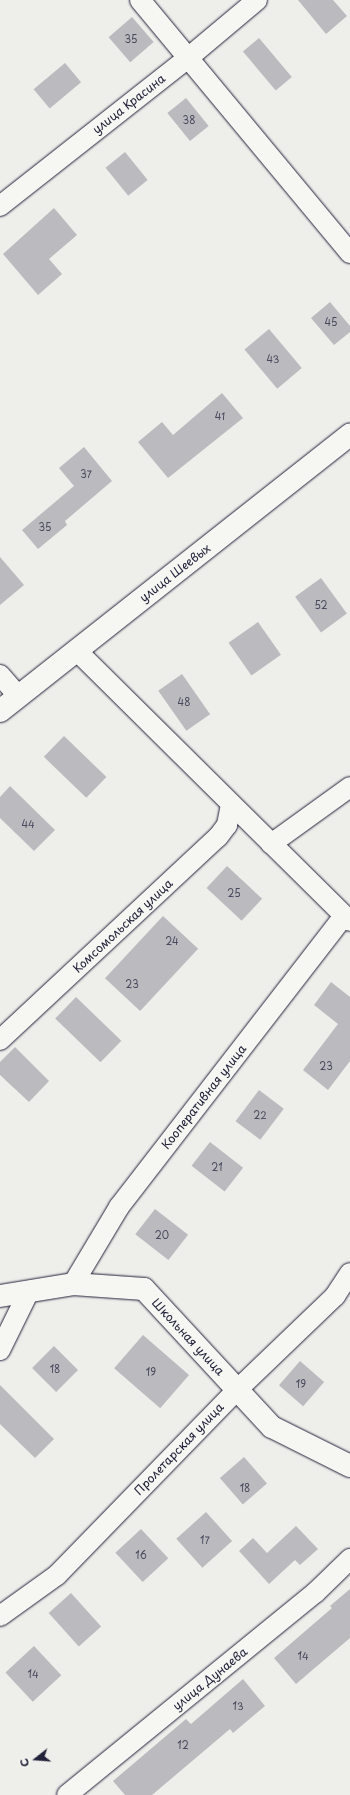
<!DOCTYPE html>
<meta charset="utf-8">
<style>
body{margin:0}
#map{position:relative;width:350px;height:1795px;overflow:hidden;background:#eeeeeb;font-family:"Playpen Sans",sans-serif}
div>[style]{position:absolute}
.building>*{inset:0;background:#bbbbbf;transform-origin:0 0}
.roads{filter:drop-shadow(0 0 1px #22223b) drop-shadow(0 0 1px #22223b)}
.minor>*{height:20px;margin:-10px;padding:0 10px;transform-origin:10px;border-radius:10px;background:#f6f6f2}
.tertiary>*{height:22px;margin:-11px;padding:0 11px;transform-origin:11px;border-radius:11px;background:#f6f6f2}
.secondary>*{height:22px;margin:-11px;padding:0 11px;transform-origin:11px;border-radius:11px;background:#f6f6f2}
span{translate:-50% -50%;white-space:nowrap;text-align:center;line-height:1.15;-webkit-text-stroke:3.5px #f6f6f2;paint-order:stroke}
.number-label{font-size:10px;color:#48485c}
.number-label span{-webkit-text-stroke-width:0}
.street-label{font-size:12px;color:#22223b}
.north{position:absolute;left:16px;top:1739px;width:40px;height:40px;-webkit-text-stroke:3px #f6f6f2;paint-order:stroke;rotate:253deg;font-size:11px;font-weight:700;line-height:16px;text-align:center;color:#22223b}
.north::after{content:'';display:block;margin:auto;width:14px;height:18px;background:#22223b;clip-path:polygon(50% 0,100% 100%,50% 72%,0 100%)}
</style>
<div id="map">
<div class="building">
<div style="clip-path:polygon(298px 0,333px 0,347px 16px,326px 34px)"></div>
<div style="left:132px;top:17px;width:33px;height:31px;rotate:49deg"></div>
<div style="left:259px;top:38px;width:51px;height:21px;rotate:50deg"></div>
<div style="left:65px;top:63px;width:25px;height:41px;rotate:50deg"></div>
<div style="left:186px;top:98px;width:36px;height:24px;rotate:51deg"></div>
<div style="left:125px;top:152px;width:36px;height:25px;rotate:51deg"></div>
<div style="clip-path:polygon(54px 208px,77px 235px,49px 259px,62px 274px,38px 295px,3px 254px)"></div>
<div style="clip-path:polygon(330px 302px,350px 326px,350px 332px,334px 345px,311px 318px)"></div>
<div style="left:269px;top:329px;width:51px;height:32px;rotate:50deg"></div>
<div style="clip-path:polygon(222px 393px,243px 418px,168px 478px,138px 442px,162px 422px,173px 435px)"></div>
<div style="clip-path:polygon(84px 447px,112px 481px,65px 521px,67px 525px,38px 549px,22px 530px,74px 486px,59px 468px)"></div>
<div style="clip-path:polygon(0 557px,24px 585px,0 605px)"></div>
<div style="left:321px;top:578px;width:44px;height:32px;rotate:54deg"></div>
<div style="left:258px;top:622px;width:40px;height:36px;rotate:55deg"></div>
<div style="left:182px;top:674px;width:49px;height:29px;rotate:55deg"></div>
<div style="left:64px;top:736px;width:59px;height:29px;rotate:44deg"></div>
<div style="clip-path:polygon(10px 786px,55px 830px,34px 851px,0 818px,0 797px)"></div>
<div style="left:227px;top:866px;width:48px;height:30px;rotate:43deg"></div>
<div style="left:163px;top:916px;width:48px;height:85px;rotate:43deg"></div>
<div style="clip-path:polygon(331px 982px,350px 997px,350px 1061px,328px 1090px,303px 1070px,338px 1024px,314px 1005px)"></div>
<div style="left:76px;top:997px;width:63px;height:30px;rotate:44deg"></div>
<div style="clip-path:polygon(15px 1047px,49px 1081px,29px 1102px,0 1075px,0 1062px)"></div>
<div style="left:259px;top:1090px;width:31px;height:39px;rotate:37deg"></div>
<div style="left:210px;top:1142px;width:42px;height:30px;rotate:38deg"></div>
<div style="left:155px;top:1209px;width:42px;height:32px;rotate:38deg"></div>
<div style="left:143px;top:1335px;width:61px;height:44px;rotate:41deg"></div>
<div style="left:54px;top:1346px;width:34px;height:31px;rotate:45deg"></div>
<div style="left:300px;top:1361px;width:32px;height:32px;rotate:41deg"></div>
<div style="clip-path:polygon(0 1385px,54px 1439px,35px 1458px,0 1424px)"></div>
<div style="left:244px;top:1457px;width:35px;height:32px;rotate:49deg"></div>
<div style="left:206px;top:1512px;width:39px;height:40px;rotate:48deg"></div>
<div style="clip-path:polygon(296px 1526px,318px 1549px,300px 1565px,295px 1560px,269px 1584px,239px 1551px,253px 1538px,267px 1553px)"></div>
<div style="left:141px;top:1529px;width:40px;height:35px;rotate:47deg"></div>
<div style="clip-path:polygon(350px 1589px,350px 1638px,296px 1684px,274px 1658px,332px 1608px,330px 1606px)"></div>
<div style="left:71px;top:1593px;width:45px;height:30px;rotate:48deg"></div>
<div style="left:34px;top:1646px;width:40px;height:39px;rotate:47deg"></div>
<div style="clip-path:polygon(243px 1679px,265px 1706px,233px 1733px,230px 1729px,152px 1795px,125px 1795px,113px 1781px,186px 1719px,191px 1724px)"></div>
</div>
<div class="roads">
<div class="minor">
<div style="left:140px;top:0;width:329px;rotate:50.3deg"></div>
<div style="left:0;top:206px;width:239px;rotate:-38.2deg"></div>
<div style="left:188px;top:58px;width:90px;rotate:-40deg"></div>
<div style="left:76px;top:650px;width:385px;rotate:44.7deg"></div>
<div style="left:0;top:675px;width:28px;rotate:49deg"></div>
<div style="left:271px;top:844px;width:97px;rotate:-35.8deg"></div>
<div style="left:0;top:1040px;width:298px;rotate:-43deg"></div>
<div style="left:218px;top:837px;width:15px;rotate:-53deg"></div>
<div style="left:227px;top:825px;width:21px;rotate:-79deg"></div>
<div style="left:73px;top:1284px;width:90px;rotate:-59.1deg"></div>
<div style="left:119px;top:1207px;width:368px;rotate:-52.3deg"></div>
<div style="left:0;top:1350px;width:66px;rotate:-63.8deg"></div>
<div style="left:0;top:1616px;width:70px;rotate:-35.7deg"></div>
<div style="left:57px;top:1575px;width:258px;rotate:-45.8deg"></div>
<div style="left:237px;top:1390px;width:136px;rotate:-43.8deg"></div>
<div style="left:335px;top:1296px;width:27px;rotate:-57deg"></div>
<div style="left:67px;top:1795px;width:320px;rotate:-39.2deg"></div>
<div style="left:315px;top:1593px;width:49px;rotate:-44.2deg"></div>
</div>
<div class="tertiary">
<div style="left:0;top:1296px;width:74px;rotate:-9.3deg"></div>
<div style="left:73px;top:1284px;width:71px;rotate:4deg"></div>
<div style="left:144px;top:1289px;width:188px;rotate:47.2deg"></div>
<div style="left:272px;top:1427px;width:87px;rotate:26.6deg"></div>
</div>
<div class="secondary">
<div style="left:0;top:711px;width:446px;rotate:-38.3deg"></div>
</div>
</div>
<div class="number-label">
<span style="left:131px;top:39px">35</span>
<span style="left:189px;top:120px">38</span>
<span style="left:331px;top:322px">45</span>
<span style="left:273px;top:359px">43</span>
<span style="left:220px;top:416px">41</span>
<span style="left:86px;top:474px">37</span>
<span style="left:45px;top:527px">35</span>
<span style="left:321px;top:605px">52</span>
<span style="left:184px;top:702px">48</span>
<span style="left:28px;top:824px">44</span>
<span style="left:234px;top:893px">25</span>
<span style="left:172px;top:941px">24</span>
<span style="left:132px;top:984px">23</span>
<span style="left:326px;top:1066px">23</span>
<span style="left:260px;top:1115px">22</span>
<span style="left:217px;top:1167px">21</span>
<span style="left:162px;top:1235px">20</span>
<span style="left:55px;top:1369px">18</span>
<span style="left:151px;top:1372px">19</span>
<span style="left:301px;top:1384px">19</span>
<span style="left:245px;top:1488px">18</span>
<span style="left:205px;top:1540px">17</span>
<span style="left:141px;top:1555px">16</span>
<span style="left:303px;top:1656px">14</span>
<span style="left:33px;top:1674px">14</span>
<span style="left:238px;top:1706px">13</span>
<span style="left:183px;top:1745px">12</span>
</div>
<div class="street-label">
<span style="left:129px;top:104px;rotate:-38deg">улица Красина</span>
<span style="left:175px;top:573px;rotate:-38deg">улица Шеевых</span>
<span style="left:123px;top:926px;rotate:-43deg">Комсомольская улица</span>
<span style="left:204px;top:1097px;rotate:-52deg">Кооперативная улица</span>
<span style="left:188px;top:1337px;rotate:47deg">Школьная улица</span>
<span style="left:179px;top:1449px;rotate:-46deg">Пролетарская улица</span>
<span style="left:210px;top:1679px;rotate:-39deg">улица Дунаева</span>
</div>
<div class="north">С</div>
</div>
